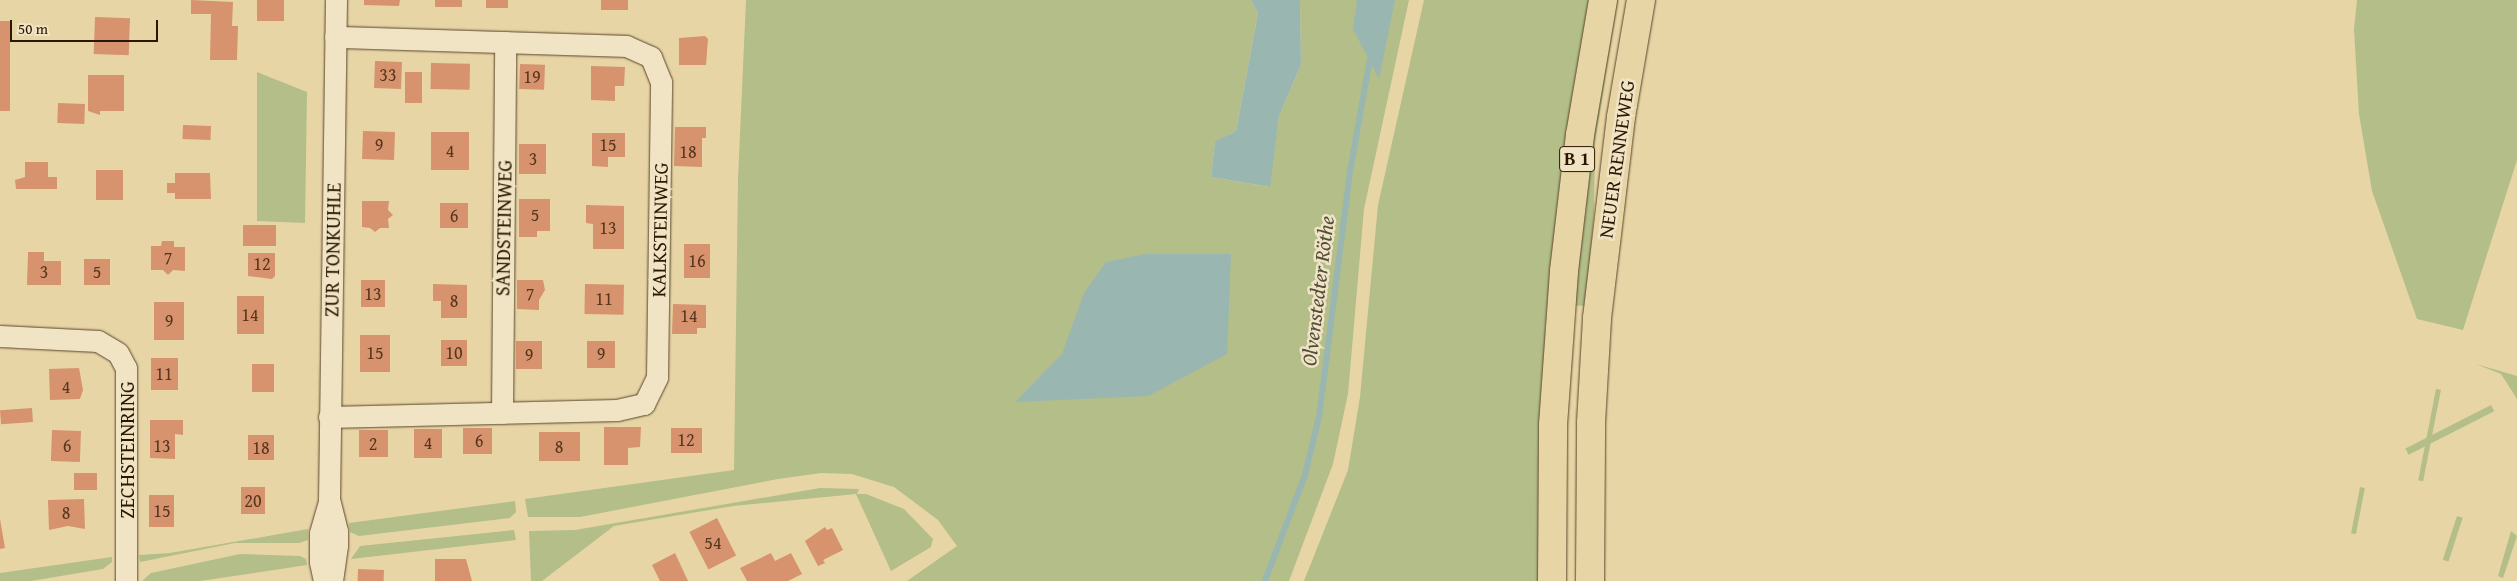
<!DOCTYPE html>
<meta charset="utf-8">
<style>
body{margin:0}
#map{position:relative;width:2517px;height:581px;overflow:hidden;background:#e8d5a6;font-family:"Gentium Book Plus",serif}
div>[style]{position:absolute}
.green>*{inset:0;background:#b3be89;transform-origin:0 0}
.water>*{inset:0;background:#99b7b0}
.stream>*{height:5.5px;margin:-2.75px;padding:0 2.75px;transform-origin:2.75px;border-radius:2.75px;background:#99b7b0}
.building>*{inset:0;background:#d6936e;transform-origin:0 0}
.roads{filter:drop-shadow(0 0 1px #5a462a) drop-shadow(0 0 1px #5a462a)}
.minor>*{height:21px;margin:-10.5px;padding:0 10.5px;transform-origin:10.5px;border-radius:10.5px;background:#f0e4c5}
.major>*{height:28px;margin:-14px;padding:0 14px;transform-origin:14px;border-radius:14px;background:#e8d5a6}
span{translate:-50% -50%;white-space:nowrap;text-align:center;line-height:1.15;-webkit-text-stroke:5px #f0e4c5;paint-order:stroke}
.number-label{font-size:18px;color:#56361c}
.number-label span{-webkit-text-stroke-width:0}
.shield-label span{padding:1px 4px;background:#f0e4c5;border:1px solid;border-radius:4px;-webkit-text-stroke-width:0}
.shield-label{font-size:19px;color:#2b1700;font-weight:700}
.street-label{font-size:20px;color:#2b1700}
.water-label{font-size:21px;color:#524f3e;font-style:italic}
.scale{position:absolute;left:10px;top:20px;width:148px;height:22px;box-sizing:border-box;border:2px solid #2b1700;border-top:0;padding-left:6px;font-size:15px;line-height:18px;white-space:nowrap;color:#2b1700;-webkit-text-stroke:4px #f0e4c5;paint-order:stroke}
</style>
<div id="map">
<div class="green">
<div style="clip-path:polygon(746px 0,1251px 0,1258px 13px,1236px 131px,1215px 141px,1211px 177px,1269px 187px,1279px 116px,1301px 65px,1300px 0,1409px 0,1364px 209px,1348px 394px,1333px 464px,1289px 581px,907px 581px,957px 546px,938px 520px,894px 487px,852px 474px,821px 473px,778px 479px,580px 517px,528px 517px,525px 499px,734px 470px,738px 179px)"></div>
<div style="clip-path:polygon(1424px 0,1590px 0,1541px 581px,1304px 581px,1348px 470px,1360px 397px,1378px 205px)"></div>
<div style="clip-path:polygon(1613px 0,1618px 0,1595px 142px,1594px 214px,1586px 306px,1571px 305px)"></div>
<div style="clip-path:polygon(2357px 0,2517px 0,2517px 160px,2463px 330px,2417px 319px,2372px 191px,2359px 114px,2354px 29px)"></div>
<div style="clip-path:polygon(257px 72px,307px 92px,305px 223px,257px 221px)"></div>
<div style="clip-path:polygon(2476px 364px,2517px 376px,2517px 399px,2501px 374px)"></div>
<div style="left:2436px;top:389px;width:5px;height:93px;rotate:11deg"></div>
<div style="left:2491px;top:405px;width:7px;height:96px;rotate:63deg"></div>
<div style="left:2360px;top:487px;width:5px;height:47px;rotate:11deg"></div>
<div style="clip-path:polygon(820px 488px,859px 489px,857px 494px,866px 494px,904px 509px,933px 539px,931px 547px,891px 571px,856px 494px,733px 506px,614px 526px,542px 581px,531px 581px,529px 531px,575px 530px)"></div>
<div style="clip-path:polygon(515px 501px,516px 512px,510px 518px,359px 536px,350px 532px,349px 523px)"></div>
<div style="left:2457px;top:516px;width:6px;height:46px;rotate:18deg"></div>
<div style="clip-path:polygon(308px 529px,308px 540px,299px 543px,235px 543px,140px 562px,139px 555px,170px 553px)"></div>
<div style="clip-path:polygon(514px 530px,516px 540px,351px 559px,360px 546px)"></div>
<div style="clip-path:polygon(2511px 531px,2517px 536px,2503px 578px,2498px 576px)"></div>
<div style="clip-path:polygon(240px 554px,300px 556px,306px 559px,307px 565px,200px 581px,142px 581px,151px 573px)"></div>
<div style="clip-path:polygon(112px 557px,112px 562px,103px 569px,31px 581px,0 581px,0 573px)"></div>
</div>
<div class="water">
<div style="clip-path:polygon(1251px 0,1300px 0,1301px 65px,1279px 116px,1270px 187px,1211px 177px,1215px 141px,1236px 131px,1258px 13px)"></div>
<div style="clip-path:polygon(1357px 0,1395px 0,1379px 79px,1353px 29px)"></div>
<div style="clip-path:polygon(1145px 254px,1231px 254px,1227px 354px,1148px 396px,1015px 402px,1062px 354px,1084px 293px,1106px 262px)"></div>
</div>
<div class="stream">
<div style="left:1265px;top:581px;width:113px;rotate:-69.3deg"></div>
<div style="left:1305px;top:475px;width:60px;rotate:-76.4deg"></div>
<div style="left:1319px;top:417px;width:247px;rotate:-82.8deg"></div>
<div style="left:1350px;top:172px;width:121px;rotate:-80deg"></div>
</div>
<div class="building">
<div style="clip-path:polygon(191px 0,233px 2px,232px 26px,238px 26px,237px 60px,210px 60px,211px 14px,191px 14px)"></div>
<div style="left:257px;top:0;width:27px;height:21px"></div>
<div style="clip-path:polygon(364px 0,400px 0,399px 6px,364px 5px)"></div>
<div style="left:435px;top:0;width:27px;height:7px"></div>
<div style="left:486px;top:0;width:22px;height:8px"></div>
<div style="left:601px;top:0;width:27px;height:10px"></div>
<div style="left:95px;top:17px;width:35px;height:37px;rotate:2deg"></div>
<div style="left:0;top:21px;width:10px;height:90px"></div>
<div style="clip-path:polygon(705px 36px,708px 39px,706px 65px,679px 65px,679px 38px)"></div>
<div style="left:375px;top:61px;width:27px;height:27px;rotate:2deg"></div>
<div style="left:431px;top:63px;width:39px;height:26px;rotate:1deg"></div>
<div style="left:520px;top:64px;width:25px;height:25px;rotate:2deg"></div>
<div style="clip-path:polygon(591px 66px,625px 67px,624px 86px,615px 86px,615px 101px,591px 100px)"></div>
<div style="left:405px;top:72px;width:17px;height:31px"></div>
<div style="clip-path:polygon(88px 75px,124px 75px,124px 111px,100px 111px,100px 115px,88px 111px)"></div>
<div style="left:58px;top:103px;width:27px;height:20px;rotate:2deg"></div>
<div style="left:183px;top:125px;width:28px;height:14px;rotate:2deg"></div>
<div style="clip-path:polygon(675px 127px,706px 127px,706px 138px,702px 138px,702px 167px,674px 166px)"></div>
<div style="left:363px;top:131px;width:32px;height:28px;rotate:2deg"></div>
<div style="left:431px;top:132px;width:38px;height:38px"></div>
<div style="clip-path:polygon(592px 133px,625px 133px,625px 157px,608px 157px,608px 167px,592px 166px)"></div>
<div style="left:519px;top:144px;width:27px;height:30px"></div>
<div style="clip-path:polygon(25px 162px,48px 162px,48px 177px,57px 177px,57px 189px,16px 189px,15px 180px,25px 177px)"></div>
<div style="left:96px;top:170px;width:27px;height:30px"></div>
<div style="clip-path:polygon(175px 173px,210px 173px,211px 199px,175px 199px,175px 193px,167px 193px,167px 183px,175px 183px)"></div>
<div style="clip-path:polygon(519px 199px,550px 199px,550px 231px,537px 231px,537px 237px,519px 237px)"></div>
<div style="clip-path:polygon(362px 201px,389px 201px,388px 210px,393px 215px,388px 219px,389px 228px,380px 228px,375px 232px,370px 228px,362px 227px)"></div>
<div style="left:440px;top:203px;width:28px;height:25px"></div>
<div style="clip-path:polygon(586px 205px,624px 206px,624px 249px,593px 249px,593px 224px,586px 223px)"></div>
<div style="left:243px;top:225px;width:33px;height:21px"></div>
<div style="clip-path:polygon(162px 241px,174px 241px,174px 247px,185px 247px,185px 271px,173px 270px,168px 275px,163px 270px,151px 270px,151px 246px,161px 246px)"></div>
<div style="left:684px;top:244px;width:26px;height:34px"></div>
<div style="clip-path:polygon(28px 252px,44px 252px,44px 261px,61px 261px,61px 285px,27px 285px)"></div>
<div style="clip-path:polygon(248px 253px,275px 253px,275px 276px,272px 279px,248px 276px)"></div>
<div style="left:84px;top:259px;width:26px;height:26px"></div>
<div style="left:361px;top:280px;width:24px;height:27px"></div>
<div style="clip-path:polygon(517px 280px,543px 280px,545px 290px,539px 300px,539px 310px,517px 309px)"></div>
<div style="clip-path:polygon(433px 284px,467px 285px,467px 318px,441px 318px,441px 301px,433px 301px)"></div>
<div style="left:585px;top:284px;width:39px;height:30px;rotate:1deg"></div>
<div style="left:237px;top:296px;width:27px;height:38px"></div>
<div style="left:154px;top:302px;width:30px;height:38px"></div>
<div style="clip-path:polygon(673px 304px,706px 305px,706px 328px,697px 328px,697px 334px,672px 334px)"></div>
<div style="left:360px;top:335px;width:30px;height:37px"></div>
<div style="left:441px;top:340px;width:26px;height:26px"></div>
<div style="left:516px;top:341px;width:26px;height:28px"></div>
<div style="left:587px;top:341px;width:28px;height:27px"></div>
<div style="left:151px;top:358px;width:27px;height:32px"></div>
<div style="left:252px;top:364px;width:22px;height:28px"></div>
<div style="clip-path:polygon(79px 368px,83px 390px,80px 399px,50px 400px,49px 369px)"></div>
<div style="left:32px;top:408px;width:14px;height:32px;rotate:86deg"></div>
<div style="clip-path:polygon(150px 420px,183px 420px,183px 435px,175px 434px,175px 459px,150px 458px)"></div>
<div style="clip-path:polygon(604px 427px,641px 427px,640px 447px,628px 448px,628px 465px,604px 465px)"></div>
<div style="left:492px;top:428px;width:26px;height:29px;rotate:90deg"></div>
<div style="left:671px;top:428px;width:31px;height:25px"></div>
<div style="left:414px;top:429px;width:28px;height:29px"></div>
<div style="left:52px;top:430px;width:29px;height:31px;rotate:2deg"></div>
<div style="left:359px;top:430px;width:29px;height:27px"></div>
<div style="left:539px;top:432px;width:41px;height:29px"></div>
<div style="left:248px;top:435px;width:26px;height:25px"></div>
<div style="left:74px;top:473px;width:23px;height:17px"></div>
<div style="left:241px;top:487px;width:24px;height:27px"></div>
<div style="left:149px;top:495px;width:25px;height:32px"></div>
<div style="clip-path:polygon(84px 499px,85px 529px,68px 526px,49px 530px,48px 500px)"></div>
<div style="left:717px;top:518px;width:42px;height:31px;rotate:63deg"></div>
<div style="clip-path:polygon(0 519px,5px 548px,0 549px)"></div>
<div style="clip-path:polygon(825px 527px,827px 530px,832px 528px,843px 550px,823px 560px,825px 563px,818px 566px,805px 541px)"></div>
<div style="clip-path:polygon(675px 553px,688px 581px,660px 581px,652px 565px)"></div>
<div style="clip-path:polygon(771px 553px,775px 561px,791px 553px,802px 574px,788px 581px,747px 581px,740px 568px)"></div>
<div style="clip-path:polygon(435px 559px,466px 559px,472px 581px,435px 581px)"></div>
<div style="left:358px;top:569px;width:26px;height:12px;rotate:2deg"></div>
</div>
<div class="roads">
<div class="minor">
<div style="left:0;top:336px;width:98px;rotate:2.9deg"></div>
<div style="left:98px;top:341px;width:23px;rotate:31deg"></div>
<div style="left:118px;top:353px;width:17px;rotate:62deg"></div>
<div style="left:126px;top:368px;width:213px;rotate:90deg"></div>
<div style="left:502px;top:413px;width:371px;rotate:-89.5deg"></div>
<div style="left:329px;top:417px;width:288px;rotate:-1.4deg"></div>
<div style="left:617px;top:410px;width:28px;rotate:-13deg"></div>
<div style="left:644px;top:404px;width:30px;rotate:-64deg"></div>
<div style="left:657px;top:377px;width:295px;rotate:-89.2deg"></div>
<div style="left:661px;top:82px;width:27px;rotate:-112deg"></div>
<div style="left:651px;top:57px;width:27px;rotate:-156deg"></div>
<div style="left:626px;top:46px;width:291px;rotate:-178.2deg"></div>
<div style="left:324px;top:581px;width:19px;rotate:-102deg"></div>
<div style="left:320px;top:562px;width:29px;rotate:-90deg"></div>
<div style="left:320px;top:533px;width:33px;rotate:-74deg"></div>
<div style="left:332px;top:581px;width:35px;rotate:-82deg"></div>
<div style="left:337px;top:546px;width:15px;rotate:-90deg"></div>
<div style="left:337px;top:531px;width:32px;rotate:-104deg"></div>
<div style="left:329px;top:500px;width:500px;rotate:-89.2deg"></div>
</div>
<div class="major">
<div style="left:1552px;top:581px;width:156px;rotate:-89.6deg"></div>
<div style="left:1553px;top:425px;width:154px;rotate:-85.9deg"></div>
<div style="left:1564px;top:271px;width:137px;rotate:-83.3deg"></div>
<div style="left:1580px;top:135px;width:137px;rotate:-80.3deg"></div>
<div style="left:1590px;top:581px;width:158px;rotate:-89.6deg"></div>
<div style="left:1591px;top:423px;width:105px;rotate:-86.7deg"></div>
<div style="left:1597px;top:318px;width:202px;rotate:-83.2deg"></div>
<div style="left:1621px;top:117px;width:119px;rotate:-80.3deg"></div>
</div>
</div>
<div class="number-label">
<span style="left:388px;top:75px">33</span>
<span style="left:532px;top:77px">19</span>
<span style="left:379px;top:145px">9</span>
<span style="left:608px;top:145px">15</span>
<span style="left:450px;top:151px">4</span>
<span style="left:688px;top:152px">18</span>
<span style="left:533px;top:159px">3</span>
<span style="left:535px;top:215px">5</span>
<span style="left:454px;top:216px">6</span>
<span style="left:608px;top:228px">13</span>
<span style="left:168px;top:258px">7</span>
<span style="left:697px;top:261px">16</span>
<span style="left:262px;top:264px">12</span>
<span style="left:44px;top:272px">3</span>
<span style="left:97px;top:272px">5</span>
<span style="left:373px;top:294px">13</span>
<span style="left:530px;top:294px">7</span>
<span style="left:604px;top:299px">11</span>
<span style="left:454px;top:301px">8</span>
<span style="left:250px;top:315px">14</span>
<span style="left:689px;top:316px">14</span>
<span style="left:169px;top:321px">9</span>
<span style="left:375px;top:353px">15</span>
<span style="left:454px;top:353px">10</span>
<span style="left:601px;top:354px">9</span>
<span style="left:529px;top:355px">9</span>
<span style="left:164px;top:374px">11</span>
<span style="left:66px;top:387px">4</span>
<span style="left:686px;top:440px">12</span>
<span style="left:479px;top:441px">6</span>
<span style="left:428px;top:443px">4</span>
<span style="left:373px;top:444px">2</span>
<span style="left:67px;top:446px">6</span>
<span style="left:162px;top:446px">13</span>
<span style="left:559px;top:447px">8</span>
<span style="left:261px;top:448px">18</span>
<span style="left:253px;top:501px">20</span>
<span style="left:162px;top:511px">15</span>
<span style="left:66px;top:513px">8</span>
<span style="left:713px;top:543px">54</span>
</div>
<div class="shield-label">
<span style="left:1577px;top:159px">B 1</span>
</div>
<div class="street-label">
<span style="left:1616px;top:159px;rotate:-82deg">NEUER RENNEWEG</span>
<span style="left:503px;top:228px;rotate:-89deg">SANDSTEINWEG</span>
<span style="left:659px;top:230px;rotate:-89deg">KALKSTEINWEG</span>
<span style="left:332px;top:250px;rotate:-89deg">ZUR TONKUHLE</span>
<span style="left:126px;top:450px;rotate:-90deg">ZECHSTEINRING</span>
</div>
<div class="water-label">
<span style="left:1318px;top:291px;rotate:-83deg">Olvenstedter Röthe</span>
</div>
<div class="scale">50 m</div>
</div>
